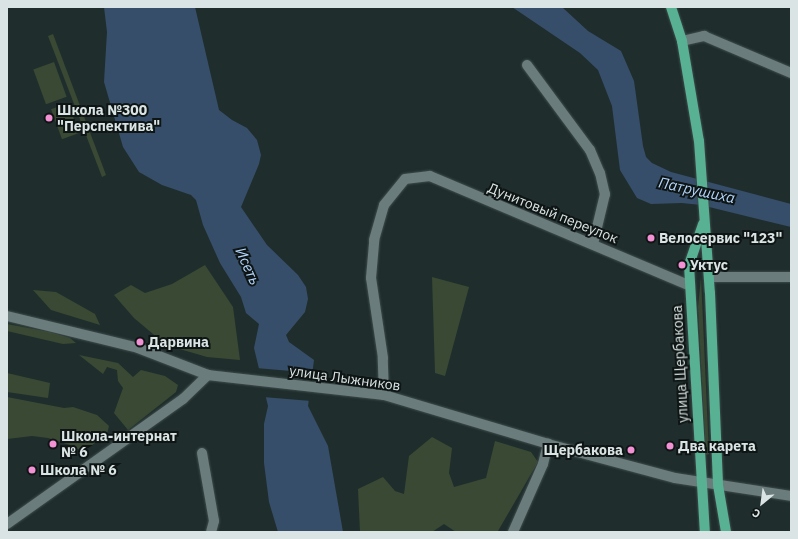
<!DOCTYPE html>
<meta charset="utf-8">
<style>
body{margin:0}
#map{position:relative;width:798px;height:539px;overflow:hidden;background:#1f2e2d;font-family:"IBM Plex Sans",sans-serif}
div>[style]{position:absolute}
.green>*{inset:0;background:#3a4933;transform-origin:0 0}
.water>*{inset:0;background:#364e69}
.pier>*{inset:0;background:#1f2e2d}
.roads{filter:drop-shadow(0 0 1px #3f4c4c) drop-shadow(0 0 1px #3f4c4c)}
.street>*{height:10px;margin:-5px;padding:0 5px;transform-origin:5px;border-radius:5px;background:#6b7c7c}
.secondary>*{height:10px;margin:-5px;padding:0 5px;transform-origin:5px;border-radius:5px;background:#6b7c7c}
.primary>*{height:10px;margin:-5px;padding:0 5px;transform-origin:5px;border-radius:5px;background:#58b192}
.dots>*{width:11px;height:11px;translate:-50% -50%;box-sizing:border-box;border:2px solid #0e1514;border-radius:50%}
span{translate:-50% -50%;white-space:nowrap;text-align:center;line-height:1.15;-webkit-text-stroke:4px #0e1514;paint-order:stroke}
.poi-label{font-size:14px;color:#dbe4e4;font-weight:700}
.left{translate:0 -50%;text-align:left}
.right{translate:-100% -50%;text-align:right}
.street-label{font-size:14px;color:#dbe4e4}
.water-label{font-size:15px;color:#b3d6ff;font-style:italic}
.frame{position:absolute;inset:0;border:8px solid #dbe4e4;pointer-events:none}
.north{position:absolute;left:742px;top:483px;width:40px;height:40px;-webkit-text-stroke:3px #0e1514;paint-order:stroke;rotate:209deg;font-size:11px;font-weight:700;line-height:16px;text-align:center;color:#dbe4e4}
.north::after{content:'';display:block;margin:auto;width:14px;height:18px;background:#dbe4e4;clip-path:polygon(50% 0,100% 100%,50% 72%,0 100%)}
</style>
<div id="map">
<div class="green">
<div style="clip-path:polygon(53px 34px,106px 175px,102px 177px,48px 36px)"></div>
<div style="left:54px;top:62px;width:37px;height:22px;rotate:70deg"></div>
<div style="left:68px;top:103px;width:32px;height:18px;rotate:70deg"></div>
<div style="clip-path:polygon(205px 265px,233px 307px,240px 360px,207px 357px,166px 345px,134px 318px,114px 295px,131px 285px,145px 293px,172px 284px)"></div>
<div style="clip-path:polygon(432px 277px,469px 287px,445px 376px,435px 373px)"></div>
<div style="clip-path:polygon(701px 277px,709px 454px,706px 455px,698px 307px)"></div>
<div style="clip-path:polygon(33px 290px,56px 292px,95px 314px,100px 325px,51px 310px)"></div>
<div style="clip-path:polygon(7px 324px,50px 332px,70px 338px,76px 343px,63px 344px,7px 331px)"></div>
<div style="clip-path:polygon(79px 355px,118px 363px,133px 377px,141px 370px,165px 376px,178px 385px,176px 392px,128px 430px,114px 413px,123px 388px,118px 381px,117px 370px,107px 367px,103px 374px)"></div>
<div style="clip-path:polygon(7px 373px,50px 383px,48px 398px,7px 392px)"></div>
<div style="clip-path:polygon(7px 397px,64px 408px,73px 407px,97px 415px,109px 426px,107px 434px,83px 452px,73px 446px,48px 438px,32px 436px,7px 439px)"></div>
<div style="clip-path:polygon(432px 437px,452px 448px,449px 473px,454px 487px,486px 478px,495px 441px,531px 452px,538px 462px,498px 531px,456px 532px,444px 524px,432px 532px,360px 532px,358px 489px,383px 477px,395px 491px,404px 494px,409px 456px)"></div>
</div>
<div class="water">
<div style="clip-path:polygon(104px 7px,195px 7px,219px 110px,232px 120px,247px 128px,257px 140px,261px 155px,259px 164px,241px 207px,267px 245px,298px 275px,306px 287px,308px 299px,305px 312px,286px 335px,289px 342px,314px 360px,308px 406px,328px 446px,343px 532px,278px 532px,269px 502px,264px 463px,264px 424px,268px 406px,254px 348px,259px 324px,246px 313px,241px 297px,220px 263px,203px 225px,196px 200px,191px 195px,162px 185px,139px 172px,123px 147px,104px 82px,107px 32px)"></div>
<div style="clip-path:polygon(512px 7px,562px 7px,588px 31px,621px 51px,634px 81px,643px 146px,646px 157px,652px 163px,671px 172px,791px 204px,791px 227px,701px 205px,682px 203px,651px 204px,637px 198px,620px 170px,612px 106px,598px 70px,580px 53px)"></div>
</div>
<div class="pier">
<div style="clip-path:polygon(256px 368px,314px 373px,311px 401px,263px 397px)"></div>
</div>
<div class="roads">
<div class="street">
<div style="left:682px;top:41px;width:23px;rotate:-13deg"></div>
<div style="left:704px;top:36px;width:95px;rotate:23deg"></div>
<div style="left:527px;top:65px;width:106px;rotate:53.5deg"></div>
<div style="left:590px;top:150px;width:25px;rotate:67deg"></div>
<div style="left:600px;top:173px;width:22px;rotate:77deg"></div>
<div style="left:605px;top:194px;width:51px;rotate:103.5deg"></div>
<div style="left:709px;top:277px;width:82px"></div>
<div style="left:384px;top:395px;width:37px;rotate:-92deg"></div>
<div style="left:383px;top:358px;width:81px;rotate:-98.5deg"></div>
<div style="left:371px;top:278px;width:38px;rotate:-85deg"></div>
<div style="left:374px;top:240px;width:36px;rotate:-74deg"></div>
<div style="left:384px;top:205px;width:33px;rotate:-51deg"></div>
<div style="left:405px;top:179px;width:25px;rotate:-7deg"></div>
<div style="left:430px;top:176px;width:282px;rotate:22.9deg"></div>
<div style="left:202px;top:453px;width:69px;rotate:80deg"></div>
<div style="left:214px;top:521px;width:11px;rotate:105deg"></div>
<div style="left:7px;top:524px;width:216px;rotate:-35.4deg"></div>
<div style="left:183px;top:399px;width:35px;rotate:-44deg"></div>
<div style="left:513px;top:532px;width:74px;rotate:-66.2deg"></div>
<div style="left:543px;top:464px;width:21px;rotate:-76deg"></div>
</div>
<div class="secondary">
<div style="left:7px;top:316px;width:135px;rotate:13.7deg"></div>
<div style="left:138px;top:348px;width:75px;rotate:21.1deg"></div>
<div style="left:208px;top:375px;width:177px;rotate:6.5deg"></div>
<div style="left:384px;top:395px;width:171px;rotate:16.6deg"></div>
<div style="left:548px;top:444px;width:131px;rotate:15deg"></div>
<div style="left:675px;top:478px;width:117px;rotate:8.8deg"></div>
</div>
<div class="primary">
<div style="left:671px;top:7px;width:36px;rotate:72deg"></div>
<div style="left:682px;top:41px;width:101px;rotate:80.4deg"></div>
<div style="left:699px;top:141px;width:152px;rotate:85.9deg"></div>
<div style="left:710px;top:293px;width:192px;rotate:87.6deg"></div>
<div style="left:718px;top:485px;width:48px;rotate:80.3deg"></div>
<div style="left:703px;top:224px;width:43px;rotate:108.9deg"></div>
<div style="left:689px;top:265px;width:267px;rotate:86.6deg"></div>
</div>
</div>
<div class="dots">
<div style="left:49px;top:118px;background:#f391d5"></div>
<div style="left:651px;top:238px;background:#f391d5"></div>
<div style="left:682px;top:265px;background:#f391d5"></div>
<div style="left:140px;top:342px;background:#f391d5"></div>
<div style="left:53px;top:444px;background:#f391d5"></div>
<div style="left:670px;top:446px;background:#f391d5"></div>
<div style="left:631px;top:450px;background:#f391d5"></div>
<div style="left:32px;top:470px;background:#f391d5"></div>
</div>
<div class="poi-label">
<span class="left" style="left:57px;top:118px">Школа №300<br>"Перспектива"</span>
<span class="left" style="left:659px;top:238px">Велосервис "123"</span>
<span class="left" style="left:690px;top:265px">Уктус</span>
<span class="left" style="left:148px;top:342px">Дарвина</span>
<span class="left" style="left:61px;top:444px">Школа-интернат<br>№ 6</span>
<span class="left" style="left:678px;top:446px">Два карета</span>
<span class="right" style="left:623px;top:450px">Щербакова</span>
<span class="left" style="left:40px;top:470px">Школа № 6</span>
</div>
<div class="street-label">
<span style="left:553px;top:213px;rotate:22deg">Дунитовый переулок</span>
<span style="left:680px;top:364px;rotate:-93deg">улица Щербакова</span>
<span style="left:345px;top:378px;rotate:8deg">улица Лыжников</span>
</div>
<div class="water-label">
<span style="left:697px;top:190px;rotate:12deg">Патрушиха</span>
<span style="left:248px;top:266px;rotate:66deg">Исеть</span>
</div>
<div class="frame"></div>
<div class="north">С</div>
</div>
